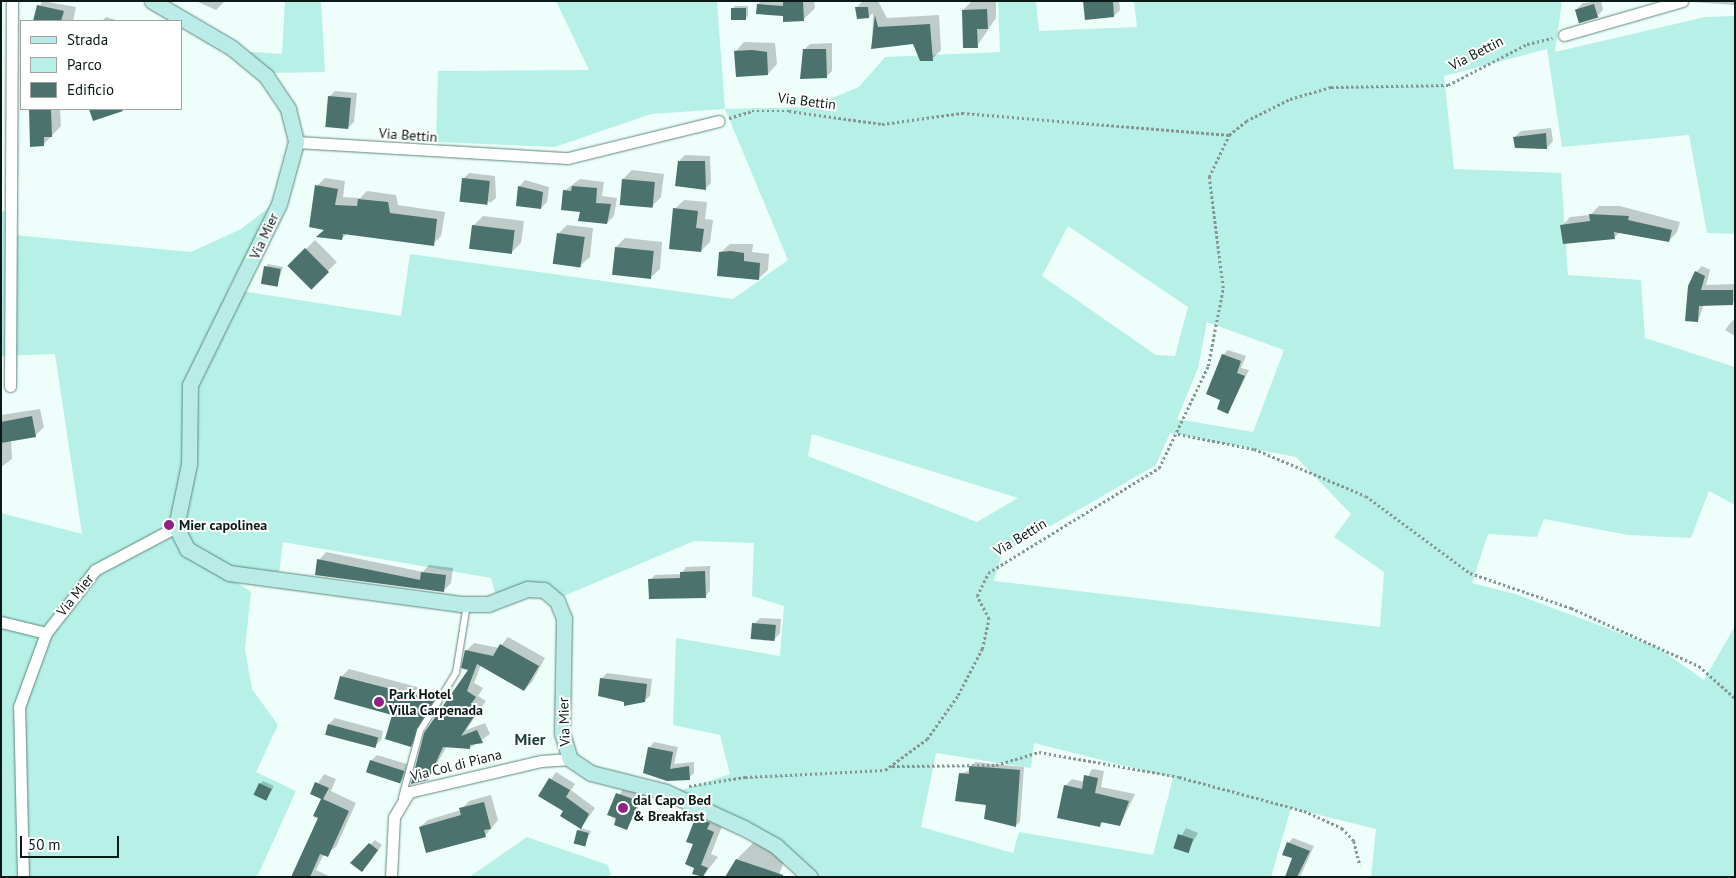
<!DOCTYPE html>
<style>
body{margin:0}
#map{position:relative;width:1736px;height:878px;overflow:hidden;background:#eefefb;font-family:"PT Sans",sans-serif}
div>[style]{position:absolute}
.green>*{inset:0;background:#b6f0e6}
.shadow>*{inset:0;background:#0003;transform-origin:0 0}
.building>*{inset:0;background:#4b726c;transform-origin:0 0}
.path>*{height:2.5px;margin-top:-1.25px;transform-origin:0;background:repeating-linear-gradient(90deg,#869693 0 2.5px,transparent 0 5px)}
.roads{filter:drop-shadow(0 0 1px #5e867f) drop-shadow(0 0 1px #5e867f)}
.lane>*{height:5.5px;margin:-2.75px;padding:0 2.75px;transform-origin:2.75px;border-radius:2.75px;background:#fff}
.street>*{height:11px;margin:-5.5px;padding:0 5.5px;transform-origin:5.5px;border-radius:5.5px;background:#fff}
.secondary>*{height:15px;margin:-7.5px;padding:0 7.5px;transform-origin:7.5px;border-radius:7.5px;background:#b9ece6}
.dots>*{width:14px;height:14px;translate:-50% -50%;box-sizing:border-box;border:2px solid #fff;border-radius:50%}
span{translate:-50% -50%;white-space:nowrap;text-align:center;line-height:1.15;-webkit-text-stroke:4px #fff;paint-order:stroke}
.street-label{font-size:14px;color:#0a1a17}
.poi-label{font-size:14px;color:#0a1a17;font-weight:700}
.left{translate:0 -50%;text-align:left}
.quarter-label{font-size:16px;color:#19403a;font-weight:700}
.frame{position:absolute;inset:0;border:2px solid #0a1a17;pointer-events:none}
.legend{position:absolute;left:20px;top:20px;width:162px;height:90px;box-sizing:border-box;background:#fff;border:1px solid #9da3a2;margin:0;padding:6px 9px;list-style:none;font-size:15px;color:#0a1a17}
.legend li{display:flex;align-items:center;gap:10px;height:25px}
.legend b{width:25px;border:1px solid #9da3a2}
.scale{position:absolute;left:20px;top:836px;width:99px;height:22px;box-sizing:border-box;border:2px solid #0a1a17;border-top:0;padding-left:6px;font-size:15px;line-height:18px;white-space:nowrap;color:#0a1a17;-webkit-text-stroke:4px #fff;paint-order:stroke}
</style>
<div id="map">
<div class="green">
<div style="clip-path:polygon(285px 1px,321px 1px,325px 72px,271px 73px,225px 50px,282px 54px)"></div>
<div style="clip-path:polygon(evenodd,556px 1px,717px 1px,725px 109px,810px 107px,859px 87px,885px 57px,1000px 52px,998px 1px,1036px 1px,1039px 31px,1137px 27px,1134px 1px,1562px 1px,1555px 52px,1705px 17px,1735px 16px,1735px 234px,1707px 233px,1689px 135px,1562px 147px,1547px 49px,1444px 76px,1454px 169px,1561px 173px,1568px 275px,1641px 280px,1645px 338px,1735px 367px,1735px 505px,1709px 491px,1691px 538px,1628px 535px,1544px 519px,1537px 537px,1488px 534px,1472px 583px,1515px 594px,1657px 647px,1704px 680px,1735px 626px,1735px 877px,1371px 877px,1376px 829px,1291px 808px,1271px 877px,814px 877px,679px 791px,730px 774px,720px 735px,673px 725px,676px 638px,780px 656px,784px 606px,752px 596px,754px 543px,694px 541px,559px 598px,543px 587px,497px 599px,491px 578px,283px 542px,278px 582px,226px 575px,251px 592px,245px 649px,252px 689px,278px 725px,256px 772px,296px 791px,257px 877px,1px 877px,1px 513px,82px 534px,55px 354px,1px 356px,1px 211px,14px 213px,14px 235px,191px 252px,241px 229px,275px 203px,228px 289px,401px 316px,410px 254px,733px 299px,788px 260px,725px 109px,651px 114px,555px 147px,436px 142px,438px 71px,589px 70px,556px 1px,1068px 226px,1188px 307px,1175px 356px,1156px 355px,1042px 276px,1068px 226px,556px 1px,1207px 322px,1284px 350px,1253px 432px,1177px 419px,1198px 368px,1207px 322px,556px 1px,1170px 433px,1296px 457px,1351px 514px,1334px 537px,1384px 572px,1380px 627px,994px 581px,1002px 554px,1156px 465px,1170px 433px,556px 1px,812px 434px,1018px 498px,977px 522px,808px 456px,812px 434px,556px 1px,1034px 743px,1173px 778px,1153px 855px,1019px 832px,1013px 853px,921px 827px,936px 753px,1031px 768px,1034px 743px)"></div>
<div style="clip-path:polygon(527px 837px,608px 865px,611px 877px,469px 877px)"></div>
</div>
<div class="shadow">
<div style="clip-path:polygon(42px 1px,76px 7px,73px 21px,34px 21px)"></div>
<div style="clip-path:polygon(196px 1px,225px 1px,216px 10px)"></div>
<div style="clip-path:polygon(761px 1px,814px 1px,815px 8px,804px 19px,758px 4px)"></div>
<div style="clip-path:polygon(863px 1px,878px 1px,887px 18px,939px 15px,941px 50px,932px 59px,914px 43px,872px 48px,873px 13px,869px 17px,856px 8px)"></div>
<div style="clip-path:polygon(972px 1px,996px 1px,996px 18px,977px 46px,963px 10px)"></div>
<div style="clip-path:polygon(1085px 1px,1119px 1px,1120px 10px,1114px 16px)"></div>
<div style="clip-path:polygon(1601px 1px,1603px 10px,1597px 16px,1577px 9px,1583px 3px)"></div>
<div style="clip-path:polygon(1735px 1px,1735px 5px,1691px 2px,1691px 1px)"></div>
<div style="clip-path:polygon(735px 6px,748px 6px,748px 16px,745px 19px,732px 9px)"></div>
<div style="clip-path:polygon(106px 17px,119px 21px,102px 21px)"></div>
<div style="clip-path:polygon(744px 42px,775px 43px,777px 64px,768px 74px,735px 52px)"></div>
<div style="clip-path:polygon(832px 43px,832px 71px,826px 77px,804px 50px,810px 44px)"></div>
<div style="clip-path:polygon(335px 91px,357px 93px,354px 122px,348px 128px,329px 97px)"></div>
<div style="clip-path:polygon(31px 109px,60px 109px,61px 126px,43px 145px,32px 145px)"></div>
<div style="clip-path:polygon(1551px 128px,1553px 141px,1547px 148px,1538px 149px,1515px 137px,1521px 131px)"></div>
<div style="clip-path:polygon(685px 155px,710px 156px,711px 183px,705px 189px,679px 161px)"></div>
<div style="clip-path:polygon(632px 170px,664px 174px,661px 197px,652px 206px,623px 179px)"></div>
<div style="clip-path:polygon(469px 173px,495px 176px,496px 198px,490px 203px,463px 179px)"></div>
<div style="clip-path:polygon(325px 178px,345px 181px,343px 197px,360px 198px,367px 191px,396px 195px,398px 205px,445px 212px,441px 236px,433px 244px,347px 233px,342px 239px,326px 229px,317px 186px)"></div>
<div style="clip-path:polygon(580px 179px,604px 182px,602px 196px,617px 198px,614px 216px,607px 223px,581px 210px,564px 191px)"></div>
<div style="clip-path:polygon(525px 180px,549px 187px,547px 202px,541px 208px,519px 187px)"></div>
<div style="clip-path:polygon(684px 200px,707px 202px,705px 219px,713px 220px,710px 242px,701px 251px,675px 209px)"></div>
<div style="clip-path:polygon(1599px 206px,1620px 206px,1680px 222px,1677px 232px,1669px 241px,1620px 232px,1615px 237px,1562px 226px,1570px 217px,1590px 215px)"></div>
<div style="clip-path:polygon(483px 216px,524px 221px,521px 243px,512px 252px,473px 226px)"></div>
<div style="clip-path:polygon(567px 225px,593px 228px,590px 257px,580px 266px,558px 234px)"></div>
<div style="clip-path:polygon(625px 238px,662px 242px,660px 269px,650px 278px,616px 247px)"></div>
<div style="left:315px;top:240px;width:31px;height:37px;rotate:45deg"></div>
<div style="clip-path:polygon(730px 244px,753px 244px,752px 252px,769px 254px,768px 270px,758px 279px,720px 253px)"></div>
<div style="clip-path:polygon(268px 264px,283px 267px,277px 285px,266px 267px)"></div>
<div style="clip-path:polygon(1702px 266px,1710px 270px,1706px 285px,1735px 284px,1735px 302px,1704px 304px,1698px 321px,1696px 272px)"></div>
<div style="clip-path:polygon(1733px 320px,1735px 321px,1735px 336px,1725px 330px)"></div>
<div style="clip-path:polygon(1228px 350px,1246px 356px,1241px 368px,1249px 370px,1228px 412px,1222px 399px,1223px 355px)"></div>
<div style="clip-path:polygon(40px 409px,44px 427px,35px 436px,11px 440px,12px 459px,1px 467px,1px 415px)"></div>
<div style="clip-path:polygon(326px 552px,423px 572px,429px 565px,453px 568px,451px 583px,443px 591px,319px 560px)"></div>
<div style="clip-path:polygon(710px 566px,710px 591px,705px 597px,650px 580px,655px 575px,681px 574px,686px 567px)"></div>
<div style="clip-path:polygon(760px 618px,781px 619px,780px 633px,774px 640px,754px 624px)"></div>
<div style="clip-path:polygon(508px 637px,545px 658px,532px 682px,524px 690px,481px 665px,474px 683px,483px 688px,478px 696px,486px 701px,466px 730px,485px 723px,490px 734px,470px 748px,447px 746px,428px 779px,470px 670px,466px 651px,474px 643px,499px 648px)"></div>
<div style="clip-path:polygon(349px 669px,440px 693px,411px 745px,393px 714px,336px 699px,342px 676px)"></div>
<div style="clip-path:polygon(607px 673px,652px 679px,650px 696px,644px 701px,626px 701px,601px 679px)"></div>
<div style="clip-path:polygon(335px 718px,383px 731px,381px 740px,375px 746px,329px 724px)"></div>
<div style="clip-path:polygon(654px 742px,678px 747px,674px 764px,694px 762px,694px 773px,689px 778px,667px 779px,649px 748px)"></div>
<div style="clip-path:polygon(377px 755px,410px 765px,407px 775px,401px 781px,371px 761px)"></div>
<div style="clip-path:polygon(975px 762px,1024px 767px,1020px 822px,1015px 826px,985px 818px,987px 804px,960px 774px,970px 770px)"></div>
<div style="clip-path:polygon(1092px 769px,1104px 771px,1101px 787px,1135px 794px,1120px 825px,1104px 821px,1099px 826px,1065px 786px,1072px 779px,1085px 782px)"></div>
<div style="clip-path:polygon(556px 772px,575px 784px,571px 790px,595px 808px,581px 828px,565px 810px,540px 796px)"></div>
<div style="clip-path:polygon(324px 774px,336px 779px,331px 791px,356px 803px,336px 847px,324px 854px,316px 870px,331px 877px,294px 877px,319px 817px,323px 798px,312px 793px)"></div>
<div style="clip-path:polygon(263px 781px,274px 786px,267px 799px,260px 784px)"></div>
<div style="clip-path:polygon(625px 785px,646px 793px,627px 829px,609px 815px)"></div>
<div style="clip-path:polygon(491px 795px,498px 820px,485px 836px,420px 827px,428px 820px,461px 810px,469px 801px)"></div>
<div style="clip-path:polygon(708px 806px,724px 821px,711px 854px,718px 857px,703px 876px,696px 867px,694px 843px,697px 817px)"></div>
<div style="clip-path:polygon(581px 828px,591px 831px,584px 846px,578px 831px)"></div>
<div style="clip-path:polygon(1186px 828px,1198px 833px,1187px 852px,1175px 847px)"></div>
<div style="clip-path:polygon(1293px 838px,1314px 846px,1300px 877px,1287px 877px,1293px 858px,1288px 843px)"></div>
<div style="clip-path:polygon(375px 840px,382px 845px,367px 866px,352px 863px)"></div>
<div style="clip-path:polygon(755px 841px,787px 852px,779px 875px,737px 859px)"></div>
</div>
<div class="building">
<div style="clip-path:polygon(783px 1px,803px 1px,804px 21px,783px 22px,783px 16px,756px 14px,757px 4px,783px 6px)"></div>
<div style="clip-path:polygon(1083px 1px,1113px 1px,1114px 17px,1085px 20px)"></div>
<div style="left:1594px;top:4px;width:14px;height:20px;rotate:73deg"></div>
<div style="clip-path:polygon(37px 5px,64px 11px,61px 21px,33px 21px)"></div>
<div style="clip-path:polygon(855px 7px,868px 7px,869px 18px,857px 19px)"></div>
<div style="left:731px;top:8px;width:15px;height:12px"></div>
<div style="clip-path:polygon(987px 9px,988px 29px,977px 29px,978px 48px,963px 48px,962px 10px)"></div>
<div style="clip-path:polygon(875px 15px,878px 27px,930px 24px,933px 61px,920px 61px,913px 44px,871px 49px)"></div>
<div style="clip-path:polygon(803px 49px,826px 49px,827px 78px,800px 79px)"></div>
<div style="clip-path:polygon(752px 50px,767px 52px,768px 75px,736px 77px,734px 51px)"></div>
<div style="left:328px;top:96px;width:23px;height:31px;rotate:5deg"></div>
<div style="clip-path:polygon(29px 109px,51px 109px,52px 137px,44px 137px,44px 146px,30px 147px)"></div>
<div style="clip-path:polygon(89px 109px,122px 109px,123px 111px,93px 121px)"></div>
<div style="clip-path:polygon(1546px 133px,1547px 149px,1515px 148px,1513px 137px)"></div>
<div style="clip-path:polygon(678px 161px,705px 161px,706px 190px,675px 186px)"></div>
<div style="left:462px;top:178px;width:28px;height:24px;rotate:6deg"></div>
<div style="left:622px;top:179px;width:33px;height:26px;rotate:5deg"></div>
<div style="clip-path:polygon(315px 185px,338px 189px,335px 205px,357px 206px,358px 199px,388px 202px,390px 213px,437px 219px,434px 246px,343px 234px,342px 240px,316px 237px,324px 230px,309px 227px)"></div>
<div style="clip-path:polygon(518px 186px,543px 192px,541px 209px,516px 206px)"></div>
<div style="clip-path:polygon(572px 186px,597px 188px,596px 203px,611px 204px,607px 224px,578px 221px,580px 212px,561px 210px,563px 190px,571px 191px)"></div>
<div style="clip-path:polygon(673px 208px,698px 211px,696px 228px,704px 229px,701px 252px,669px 249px)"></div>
<div style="clip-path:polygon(1589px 214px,1629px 216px,1628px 220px,1672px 230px,1669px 242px,1614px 232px,1615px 239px,1563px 244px,1560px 225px,1590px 221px)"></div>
<div style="left:472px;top:225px;width:43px;height:24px;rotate:7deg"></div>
<div style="left:557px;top:233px;width:28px;height:31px;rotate:8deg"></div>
<div style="left:615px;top:247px;width:39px;height:28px;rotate:6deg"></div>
<div style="left:305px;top:248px;width:34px;height:25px;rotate:45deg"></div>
<div style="clip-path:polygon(731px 251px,744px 253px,744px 261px,760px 263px,759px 280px,717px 276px,719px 252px)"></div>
<div style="left:264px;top:266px;width:17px;height:18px;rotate:10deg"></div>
<div style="clip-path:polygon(1695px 271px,1705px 276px,1701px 290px,1733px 290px,1733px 305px,1699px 306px,1698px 322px,1685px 321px,1688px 286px)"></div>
<div style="clip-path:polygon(1222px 354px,1241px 361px,1237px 373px,1245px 376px,1228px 414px,1217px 409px,1220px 400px,1206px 394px)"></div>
<div style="clip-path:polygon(32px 416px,36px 437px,1px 443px,1px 422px)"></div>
<div style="clip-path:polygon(317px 559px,420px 580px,421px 572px,446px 575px,444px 592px,315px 575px)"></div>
<div style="clip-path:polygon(705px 571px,706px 598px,649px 599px,648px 579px,680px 578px,680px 572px)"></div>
<div style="left:752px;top:623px;width:24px;height:16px;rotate:5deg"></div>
<div style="clip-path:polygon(500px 644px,539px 666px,524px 691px,477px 664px,467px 691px,476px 697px,471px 704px,479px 709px,461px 736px,477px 730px,483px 743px,470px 745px,470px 749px,443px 747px,428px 780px,411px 784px,424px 733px,468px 670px,461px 668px,465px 650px,493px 656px)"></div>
<div style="clip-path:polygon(340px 676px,434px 700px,411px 747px,385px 739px,392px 715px,334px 699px)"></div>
<div style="clip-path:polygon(600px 678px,647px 684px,645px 702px,624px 706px,624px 702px,598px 696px)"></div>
<div style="left:328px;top:724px;width:52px;height:11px;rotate:15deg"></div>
<div style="clip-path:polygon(648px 747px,673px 752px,670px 769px,689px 766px,690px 780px,667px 781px,643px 773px)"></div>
<div style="left:370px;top:760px;width:36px;height:13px;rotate:18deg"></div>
<div style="clip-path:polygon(969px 766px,1020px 770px,1016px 827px,984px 819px,986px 805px,955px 801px,959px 773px,969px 774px)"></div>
<div style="clip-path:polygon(1084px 775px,1098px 778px,1095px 793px,1129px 801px,1120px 826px,1101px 822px,1100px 827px,1057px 818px,1064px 785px,1082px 789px)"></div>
<div style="clip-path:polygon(549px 778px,570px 790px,566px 797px,589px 814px,581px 829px,560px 816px,563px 811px,538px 796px)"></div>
<div style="clip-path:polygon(315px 782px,329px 788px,323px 799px,349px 811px,328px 857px,320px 854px,310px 877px,291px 877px,318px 818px,313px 816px,321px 799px,310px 794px)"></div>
<div style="left:259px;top:783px;width:14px;height:13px;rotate:25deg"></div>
<div style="clip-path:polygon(616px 793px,639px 801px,627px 830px,614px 825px,616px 818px,607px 815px)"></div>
<div style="clip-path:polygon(484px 802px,491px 829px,484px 830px,486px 837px,426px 853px,419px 827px,461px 815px,459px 808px)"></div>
<div style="clip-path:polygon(696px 816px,710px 823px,707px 829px,714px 832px,701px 865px,708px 868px,703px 877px,692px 874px,694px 868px,685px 864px,693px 844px,686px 842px)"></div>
<div style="left:577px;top:830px;width:12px;height:14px;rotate:14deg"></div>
<div style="left:1178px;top:834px;width:16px;height:15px;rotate:18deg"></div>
<div style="clip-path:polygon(1287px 842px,1310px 851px,1297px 877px,1285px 877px,1292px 858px,1282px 855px)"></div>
<div style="clip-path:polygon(369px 843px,378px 850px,362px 872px,350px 863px)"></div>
<div style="clip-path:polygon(736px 859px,783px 875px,783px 877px,725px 877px)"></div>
</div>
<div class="path">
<div style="left:729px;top:118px;width:24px;rotate:-17deg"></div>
<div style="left:752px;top:111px;width:37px"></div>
<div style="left:789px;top:111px;width:94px;rotate:8deg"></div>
<div style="left:882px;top:124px;width:81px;rotate:-7.8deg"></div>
<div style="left:962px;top:113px;width:268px;rotate:4.7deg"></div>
<div style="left:1178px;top:434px;width:77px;rotate:11.2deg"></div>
<div style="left:1254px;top:449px;width:121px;rotate:22.8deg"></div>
<div style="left:1366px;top:496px;width:129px;rotate:36.5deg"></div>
<div style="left:1470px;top:573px;width:107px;rotate:19.1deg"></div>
<div style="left:1571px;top:608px;width:141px;rotate:24.4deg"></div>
<div style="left:1699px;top:666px;width:48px;rotate:41.6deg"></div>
<div style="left:892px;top:766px;width:104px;rotate:-0.6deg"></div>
<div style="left:996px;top:765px;width:45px;rotate:-16.8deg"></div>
<div style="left:1039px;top:752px;width:142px;rotate:10.1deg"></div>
<div style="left:1179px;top:777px;width:130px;rotate:15.2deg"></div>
<div style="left:1304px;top:811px;width:42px;rotate:24.1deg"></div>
<div style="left:1342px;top:828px;width:18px;rotate:47deg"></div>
<div style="left:1354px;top:841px;width:25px;rotate:76deg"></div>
<div style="left:689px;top:786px;width:57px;rotate:-9.1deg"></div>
<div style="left:745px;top:777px;width:140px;rotate:-2.9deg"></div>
<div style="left:885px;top:770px;width:52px;rotate:-36.4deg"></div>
<div style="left:927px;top:739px;width:54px;rotate:-54.8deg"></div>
<div style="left:958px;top:695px;width:52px;rotate:-62.4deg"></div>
<div style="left:982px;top:649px;width:31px;rotate:-77deg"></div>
<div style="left:989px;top:619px;width:26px;rotate:-118deg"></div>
<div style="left:977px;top:596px;width:25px;rotate:-64deg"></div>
<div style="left:988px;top:573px;width:201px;rotate:-31.6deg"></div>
<div style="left:1159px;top:468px;width:113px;rotate:-64.3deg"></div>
<div style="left:1208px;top:366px;width:79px;rotate:-79.1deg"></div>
<div style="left:1223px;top:288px;width:112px;rotate:-97.2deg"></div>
<div style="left:1209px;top:177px;width:47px;rotate:-64.5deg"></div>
<div style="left:1229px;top:135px;width:22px;rotate:-39deg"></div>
<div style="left:1246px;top:121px;width:49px;rotate:-26.6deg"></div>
<div style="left:1290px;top:99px;width:43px;rotate:-16.3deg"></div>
<div style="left:1331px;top:87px;width:117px;rotate:-1deg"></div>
<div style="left:1448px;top:85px;width:89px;rotate:-27.4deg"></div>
<div style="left:1527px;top:44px;width:26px;rotate:-13deg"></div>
</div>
<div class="roads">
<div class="lane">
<div style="left:402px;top:798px;width:69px;rotate:-75deg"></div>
<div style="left:420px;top:731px;width:68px;rotate:-58.2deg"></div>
<div style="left:456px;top:673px;width:70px;rotate:-80.9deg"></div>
</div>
<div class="street">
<div style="left:1564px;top:35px;width:123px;rotate:-16.1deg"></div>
<div style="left:296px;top:142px;width:272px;rotate:3.4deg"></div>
<div style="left:568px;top:158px;width:155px;rotate:-13.8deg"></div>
<div style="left:10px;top:386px;width:385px;rotate:-89.7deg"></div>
<div style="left:1px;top:622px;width:46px;rotate:13.7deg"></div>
<div style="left:46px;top:633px;width:80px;rotate:-52.1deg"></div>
<div style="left:95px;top:570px;width:92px;rotate:-28deg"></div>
<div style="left:23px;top:877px;width:170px;rotate:-91.3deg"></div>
<div style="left:19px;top:707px;width:79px;rotate:-70deg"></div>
<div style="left:391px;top:877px;width:60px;rotate:-87.1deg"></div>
<div style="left:394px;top:817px;width:29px;rotate:-59deg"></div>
<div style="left:409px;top:792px;width:136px;rotate:-13.2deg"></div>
<div style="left:541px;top:761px;width:29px;rotate:-4deg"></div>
</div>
<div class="secondary">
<div style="left:152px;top:1px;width:93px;rotate:30.4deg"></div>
<div style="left:232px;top:48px;width:44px;rotate:39.5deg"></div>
<div style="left:266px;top:76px;width:40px;rotate:56deg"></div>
<div style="left:288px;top:109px;width:34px;rotate:76deg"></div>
<div style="left:296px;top:142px;width:64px;rotate:105.3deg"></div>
<div style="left:279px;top:204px;width:202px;rotate:116.2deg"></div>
<div style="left:190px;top:385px;width:79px;rotate:90.7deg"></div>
<div style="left:189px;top:464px;width:64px;rotate:101.7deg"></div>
<div style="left:176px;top:527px;width:25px;rotate:63deg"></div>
<div style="left:187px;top:549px;width:48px;rotate:29.7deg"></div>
<div style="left:229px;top:573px;width:234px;rotate:7.6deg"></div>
<div style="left:461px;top:604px;width:27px"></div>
<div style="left:488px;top:604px;width:42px;rotate:-21deg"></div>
<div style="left:527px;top:589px;width:17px;rotate:3deg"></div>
<div style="left:544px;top:590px;width:17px;rotate:40deg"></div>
<div style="left:557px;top:601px;width:18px;rotate:68deg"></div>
<div style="left:564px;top:618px;width:115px;rotate:91deg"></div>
<div style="left:562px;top:733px;width:27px;rotate:73deg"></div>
<div style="left:570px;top:759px;width:25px;rotate:34deg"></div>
<div style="left:591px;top:773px;width:77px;rotate:14.2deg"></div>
<div style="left:666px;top:792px;width:86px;rotate:24.8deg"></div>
<div style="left:744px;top:828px;width:37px;rotate:29deg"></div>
<div style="left:776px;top:846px;width:46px;rotate:42.4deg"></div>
</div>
</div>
<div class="dots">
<div style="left:169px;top:525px;background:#902284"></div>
<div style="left:379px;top:702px;background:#902284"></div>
<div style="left:623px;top:808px;background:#902284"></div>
</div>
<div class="street-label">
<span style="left:1476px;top:53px;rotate:-27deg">Via Bettin</span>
<span style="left:807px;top:101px;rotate:7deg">Via Bettin</span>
<span style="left:408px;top:135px;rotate:4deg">Via Bettin</span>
<span style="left:264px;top:236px;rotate:-65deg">Via Mier</span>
<span style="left:1020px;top:537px;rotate:-31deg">Via Bettin</span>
<span style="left:75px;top:595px;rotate:-51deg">Via Mier</span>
<span style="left:564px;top:722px;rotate:-92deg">Via Mier</span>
<span style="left:456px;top:765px;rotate:-14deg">Via Col di Piana</span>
</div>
<div class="poi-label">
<span class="left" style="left:179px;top:525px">Mier capolinea</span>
<span class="left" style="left:389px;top:702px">Park Hotel<br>Villa Carpenada</span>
<span class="left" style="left:633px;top:808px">dal Capo Bed<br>&amp; Breakfast</span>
</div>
<div class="quarter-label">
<span style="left:530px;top:739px">Mier</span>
</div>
<div class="frame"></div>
<ul class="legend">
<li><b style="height:6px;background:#b9ece6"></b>Strada</li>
<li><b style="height:14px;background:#b6f0e6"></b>Parco</li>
<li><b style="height:14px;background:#4b726c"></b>Edificio</li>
</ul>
<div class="scale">50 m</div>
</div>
